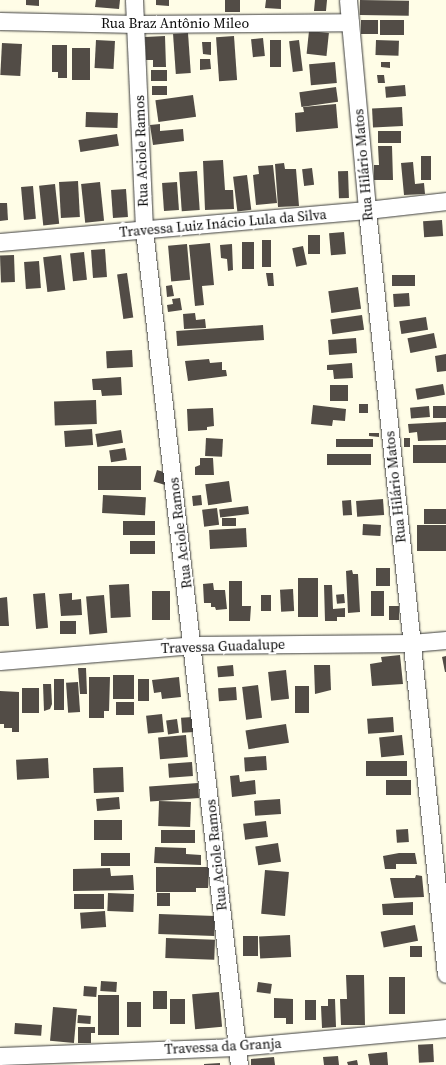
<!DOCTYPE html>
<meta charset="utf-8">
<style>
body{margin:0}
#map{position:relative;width:446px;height:1065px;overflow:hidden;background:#fffde7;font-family:"Source Serif 4",serif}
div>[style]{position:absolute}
.building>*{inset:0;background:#524c46;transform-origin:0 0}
.roads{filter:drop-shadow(0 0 1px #3d3d3d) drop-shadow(0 0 1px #3d3d3d)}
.minor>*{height:17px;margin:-8.5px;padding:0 8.5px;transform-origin:8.5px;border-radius:8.5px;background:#fff}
span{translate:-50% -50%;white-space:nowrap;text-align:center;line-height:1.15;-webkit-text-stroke:4px #fff;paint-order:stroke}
.street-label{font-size:14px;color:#0a0a0a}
</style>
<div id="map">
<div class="building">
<div style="clip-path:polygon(26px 0,39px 0,39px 6px,26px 5px)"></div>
<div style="clip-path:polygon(96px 0,120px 0,119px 9px,95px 7px)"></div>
<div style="clip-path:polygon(156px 0,169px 0,169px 6px,156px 5px)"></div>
<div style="left:225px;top:0;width:15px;height:12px"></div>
<div style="clip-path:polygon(266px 0,281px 0,281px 9px,265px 8px)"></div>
<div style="clip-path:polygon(315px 0,327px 0,326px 11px,314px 11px)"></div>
<div style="left:360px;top:0;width:49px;height:15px;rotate:1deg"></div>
<div style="left:361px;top:20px;width:17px;height:14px"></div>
<div style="left:380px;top:20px;width:24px;height:15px"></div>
<div style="left:309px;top:31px;width:20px;height:23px;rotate:6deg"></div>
<div style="left:188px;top:33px;width:40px;height:15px;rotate:86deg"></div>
<div style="clip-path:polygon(165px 36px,166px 67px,153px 67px,153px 60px,146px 60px,145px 37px)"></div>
<div style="left:234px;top:36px;width:44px;height:18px;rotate:86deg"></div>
<div style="left:263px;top:38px;width:18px;height:12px;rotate:84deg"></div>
<div style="left:96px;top:40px;width:19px;height:28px;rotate:3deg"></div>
<div style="left:270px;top:40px;width:11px;height:27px"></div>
<div style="left:299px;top:40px;width:31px;height:10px;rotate:83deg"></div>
<div style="left:376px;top:40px;width:23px;height:15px;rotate:2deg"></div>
<div style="clip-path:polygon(202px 42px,211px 42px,211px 55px,203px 54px)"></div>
<div style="left:2px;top:43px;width:20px;height:32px;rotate:3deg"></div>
<div style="clip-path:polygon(52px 45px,67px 45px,67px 78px,58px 78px,58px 72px,52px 72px)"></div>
<div style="left:72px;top:48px;width:18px;height:32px"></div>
<div style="clip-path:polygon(200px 59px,210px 59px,211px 69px,200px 70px)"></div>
<div style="left:335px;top:62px;width:21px;height:26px;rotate:85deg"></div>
<div style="clip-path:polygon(381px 62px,390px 62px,390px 68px,381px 67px)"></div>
<div style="left:151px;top:70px;width:16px;height:11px"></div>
<div style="clip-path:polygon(377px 75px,384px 75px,385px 83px,378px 83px)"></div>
<div style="left:405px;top:85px;width:11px;height:20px;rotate:85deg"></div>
<div style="left:152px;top:86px;width:15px;height:9px"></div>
<div style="left:336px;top:87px;width:15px;height:37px;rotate:82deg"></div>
<div style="left:193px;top:95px;width:22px;height:38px;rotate:82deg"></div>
<div style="clip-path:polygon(336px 104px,338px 128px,296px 132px,295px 113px,304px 112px,303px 107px)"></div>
<div style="left:402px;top:107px;width:19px;height:30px;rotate:87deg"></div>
<div style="left:86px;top:112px;width:32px;height:15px;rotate:2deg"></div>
<div style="clip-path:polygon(160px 124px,160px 131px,183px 129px,184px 141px,153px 145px,150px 125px)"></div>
<div style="left:401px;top:131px;width:12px;height:23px;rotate:90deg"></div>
<div style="left:117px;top:134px;width:12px;height:39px;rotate:81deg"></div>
<div style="clip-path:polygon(378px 146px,392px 146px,393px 180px,374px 180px,374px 165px,379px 165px)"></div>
<div style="left:421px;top:156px;width:10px;height:24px"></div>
<div style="clip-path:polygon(223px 160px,225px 190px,233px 190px,234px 209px,205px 210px,203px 161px)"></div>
<div style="clip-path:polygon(413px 162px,415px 184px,424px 183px,425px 194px,404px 195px,401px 163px)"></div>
<div style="clip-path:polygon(284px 163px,285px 169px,296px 169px,299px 206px,278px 207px,275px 164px)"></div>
<div style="clip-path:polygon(273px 165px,277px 203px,256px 205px,253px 175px,259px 174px,258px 166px)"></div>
<div style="left:312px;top:168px;width:17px;height:10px;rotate:83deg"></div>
<div style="left:197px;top:171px;width:39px;height:18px;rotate:86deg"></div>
<div style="left:348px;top:171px;width:27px;height:10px;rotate:88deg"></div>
<div style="left:247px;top:175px;width:35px;height:14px;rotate:83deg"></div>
<div style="left:78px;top:181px;width:36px;height:19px;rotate:87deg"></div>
<div style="left:100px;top:182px;width:39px;height:19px;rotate:84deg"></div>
<div style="left:177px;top:182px;width:28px;height:15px;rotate:86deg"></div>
<div style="left:55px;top:184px;width:40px;height:16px;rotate:84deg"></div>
<div style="left:33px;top:186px;width:33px;height:12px;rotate:85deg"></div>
<div style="left:126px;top:189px;width:28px;height:15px;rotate:86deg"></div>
<div style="clip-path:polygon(0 203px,7px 203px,8px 220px,0 221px)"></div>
<div style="left:442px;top:220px;width:16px;height:19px;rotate:86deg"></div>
<div style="left:344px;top:232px;width:22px;height:15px;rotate:85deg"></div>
<div style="left:308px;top:235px;width:12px;height:19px"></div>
<div style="left:262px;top:240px;width:9px;height:27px"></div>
<div style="left:242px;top:242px;width:12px;height:27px"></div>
<div style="clip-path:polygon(210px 243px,214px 285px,202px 286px,204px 305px,195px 306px,189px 245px)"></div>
<div style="left:187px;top:244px;width:36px;height:19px;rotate:85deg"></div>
<div style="clip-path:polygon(232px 244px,233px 270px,228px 271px,227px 259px,221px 258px,220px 245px)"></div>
<div style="left:303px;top:246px;width:19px;height:11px;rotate:78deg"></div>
<div style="left:105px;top:249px;width:28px;height:14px;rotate:86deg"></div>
<div style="left:84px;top:252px;width:28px;height:14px;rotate:84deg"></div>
<div style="left:14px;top:255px;width:27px;height:14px;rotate:88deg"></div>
<div style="left:61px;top:255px;width:35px;height:18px;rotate:83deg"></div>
<div style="left:39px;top:261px;width:27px;height:15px;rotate:86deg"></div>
<div style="left:127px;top:273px;width:45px;height:10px;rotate:82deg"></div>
<div style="clip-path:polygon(266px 273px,273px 273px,274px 286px,268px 286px)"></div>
<div style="left:392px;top:275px;width:23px;height:11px"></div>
<div style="clip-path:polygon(172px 285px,174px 296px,167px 297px,166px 286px)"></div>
<div style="left:358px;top:287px;width:22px;height:30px;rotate:82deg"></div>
<div style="left:409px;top:293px;width:13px;height:16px;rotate:86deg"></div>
<div style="clip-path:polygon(180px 298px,182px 310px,168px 312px,167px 305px,173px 304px,172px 299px)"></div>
<div style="clip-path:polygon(195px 313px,196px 320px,205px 319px,206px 328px,184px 329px,183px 314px)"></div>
<div style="left:362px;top:315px;width:15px;height:32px;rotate:82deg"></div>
<div style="left:426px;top:317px;width:13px;height:27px;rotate:81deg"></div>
<div style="left:263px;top:325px;width:15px;height:87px;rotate:86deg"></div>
<div style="left:434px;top:333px;width:15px;height:27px;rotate:79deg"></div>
<div style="left:356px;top:338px;width:15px;height:28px;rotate:86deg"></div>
<div style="left:132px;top:350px;width:17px;height:26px;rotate:87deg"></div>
<div style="clip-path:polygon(446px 354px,446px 371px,437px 372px,435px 356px)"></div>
<div style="clip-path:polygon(209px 359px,210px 363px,222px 362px,222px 370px,226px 370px,227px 376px,188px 381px,185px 361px)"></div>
<div style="clip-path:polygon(352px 363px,353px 378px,334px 379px,333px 370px,327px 370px,327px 365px)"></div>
<div style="clip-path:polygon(121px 377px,122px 395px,102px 396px,101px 390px,93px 390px,92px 379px)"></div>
<div style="left:443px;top:384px;width:11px;height:28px;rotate:80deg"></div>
<div style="left:348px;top:385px;width:16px;height:18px;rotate:90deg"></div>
<div style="left:96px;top:400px;width:24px;height:42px;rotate:88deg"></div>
<div style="left:368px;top:404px;width:9px;height:9px;rotate:90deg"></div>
<div style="clip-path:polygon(313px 405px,346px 409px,345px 421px,333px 420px,332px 426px,311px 424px)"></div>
<div style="left:429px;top:406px;width:11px;height:19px;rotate:85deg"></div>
<div style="left:446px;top:406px;width:12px;height:13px;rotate:90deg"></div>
<div style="clip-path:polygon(213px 408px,214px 426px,207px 427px,207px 430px,188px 431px,187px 409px)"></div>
<div style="clip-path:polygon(446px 422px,446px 440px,418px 441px,417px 432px,409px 433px,408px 424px)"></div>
<div style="left:92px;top:429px;width:16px;height:28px;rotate:86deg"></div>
<div style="left:121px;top:430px;width:13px;height:26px;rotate:81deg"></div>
<div style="clip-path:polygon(369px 433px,379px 433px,379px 437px,369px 436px)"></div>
<div style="left:206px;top:438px;width:17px;height:18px;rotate:3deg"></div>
<div style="left:404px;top:438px;width:6px;height:9px"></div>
<div style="left:373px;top:439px;width:8px;height:37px;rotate:90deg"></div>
<div style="left:446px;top:445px;width:18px;height:33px;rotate:90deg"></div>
<div style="left:125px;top:448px;width:12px;height:16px;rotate:81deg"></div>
<div style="left:371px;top:454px;width:11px;height:44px;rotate:90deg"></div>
<div style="clip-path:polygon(200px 458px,213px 458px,214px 475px,195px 475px,195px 467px,200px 465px)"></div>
<div style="left:141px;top:466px;width:24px;height:43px;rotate:90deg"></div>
<div style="left:157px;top:470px;width:14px;height:12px;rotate:17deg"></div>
<div style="left:229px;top:481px;width:21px;height:24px;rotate:82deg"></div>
<div style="left:103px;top:495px;width:43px;height:18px;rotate:3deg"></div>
<div style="left:201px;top:495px;width:10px;height:9px;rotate:84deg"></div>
<div style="left:383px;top:499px;width:16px;height:27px;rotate:86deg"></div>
<div style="left:351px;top:500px;width:15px;height:9px;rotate:86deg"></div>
<div style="left:248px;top:506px;width:8px;height:29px;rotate:83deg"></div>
<div style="left:217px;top:508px;width:17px;height:15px;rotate:83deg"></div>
<div style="left:446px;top:509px;width:15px;height:22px;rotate:90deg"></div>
<div style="left:222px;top:518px;width:14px;height:8px"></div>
<div style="left:123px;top:521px;width:32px;height:14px"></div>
<div style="left:363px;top:524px;width:18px;height:11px;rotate:3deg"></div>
<div style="left:446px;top:525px;width:26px;height:29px;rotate:90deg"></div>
<div style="left:246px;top:528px;width:19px;height:37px;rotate:87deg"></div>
<div style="left:130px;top:541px;width:25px;height:13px"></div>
<div style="left:376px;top:568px;width:14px;height:18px"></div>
<div style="clip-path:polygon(352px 570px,353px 574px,358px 574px,360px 612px,348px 613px,346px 571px)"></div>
<div style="left:298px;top:578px;width:20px;height:39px"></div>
<div style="clip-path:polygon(229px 581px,242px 581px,242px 606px,251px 606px,250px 621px,229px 621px)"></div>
<div style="clip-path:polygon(213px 583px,214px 590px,225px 590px,227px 609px,216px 610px,215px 607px,211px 607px,211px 603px,204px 603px,203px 584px)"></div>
<div style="left:129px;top:584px;width:33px;height:20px;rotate:87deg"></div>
<div style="clip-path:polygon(324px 585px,332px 585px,333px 609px,345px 608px,345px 617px,337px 617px,337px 621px,325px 621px)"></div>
<div style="left:293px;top:589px;width:22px;height:13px;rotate:87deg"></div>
<div style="left:152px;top:591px;width:18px;height:29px"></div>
<div style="left:371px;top:591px;width:13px;height:25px"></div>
<div style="left:45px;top:593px;width:35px;height:12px;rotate:85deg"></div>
<div style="clip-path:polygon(72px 593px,72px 600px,81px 599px,82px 615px,61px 616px,59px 594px)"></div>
<div style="left:344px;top:594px;width:9px;height:8px;rotate:84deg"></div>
<div style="left:104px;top:595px;width:38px;height:18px;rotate:85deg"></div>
<div style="left:261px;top:595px;width:10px;height:16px"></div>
<div style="clip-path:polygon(7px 597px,9px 626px,0 626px,0 598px)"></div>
<div style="left:389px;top:606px;width:10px;height:14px"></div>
<div style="left:60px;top:621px;width:16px;height:13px"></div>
<div style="clip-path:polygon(400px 655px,403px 684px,372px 686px,370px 664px,382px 662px,381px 657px)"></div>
<div style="clip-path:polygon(446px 656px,446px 672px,445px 672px,442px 657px)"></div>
<div style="left:233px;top:665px;width:11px;height:16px;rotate:85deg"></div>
<div style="clip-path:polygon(314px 665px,330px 665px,331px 690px,315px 694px)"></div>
<div style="clip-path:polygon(78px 668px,86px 668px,87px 694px,80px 694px)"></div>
<div style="left:286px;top:670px;width:29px;height:18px;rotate:84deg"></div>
<div style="left:134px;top:675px;width:24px;height:21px;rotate:90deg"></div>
<div style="clip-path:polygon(89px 677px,110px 677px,109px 711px,104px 711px,104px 718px,89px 718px)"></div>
<div style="clip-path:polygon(179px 677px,181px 697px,162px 699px,161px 692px,154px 693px,152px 680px)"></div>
<div style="left:54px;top:679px;width:10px;height:31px"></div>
<div style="left:138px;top:679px;width:11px;height:22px"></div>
<div style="left:78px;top:682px;width:30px;height:12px;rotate:86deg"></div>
<div style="clip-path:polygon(43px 684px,51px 684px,52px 704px,50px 709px,44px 711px)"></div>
<div style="left:258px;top:685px;width:33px;height:16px;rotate:83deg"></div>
<div style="left:295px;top:686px;width:14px;height:27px"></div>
<div style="left:236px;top:687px;width:13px;height:18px;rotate:86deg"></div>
<div style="left:22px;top:688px;width:17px;height:25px"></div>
<div style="clip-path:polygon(0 691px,19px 692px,19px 732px,12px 732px,12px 728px,4px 728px,4px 724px,0 724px)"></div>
<div style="left:116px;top:702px;width:18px;height:13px"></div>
<div style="left:162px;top:714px;width:18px;height:16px;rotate:84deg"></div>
<div style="left:193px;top:717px;width:15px;height:12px;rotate:86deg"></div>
<div style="left:393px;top:717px;width:15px;height:26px;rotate:86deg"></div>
<div style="left:177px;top:719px;width:14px;height:11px;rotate:82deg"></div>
<div style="left:286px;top:724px;width:19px;height:41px;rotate:81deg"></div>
<div style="left:186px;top:735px;width:22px;height:28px;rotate:85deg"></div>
<div style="left:402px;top:735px;width:20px;height:23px;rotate:84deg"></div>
<div style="left:266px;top:756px;width:14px;height:22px;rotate:86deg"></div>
<div style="left:48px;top:758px;width:20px;height:32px;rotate:87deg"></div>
<div style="left:407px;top:761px;width:15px;height:41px;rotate:90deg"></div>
<div style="left:192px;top:762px;width:14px;height:24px;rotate:86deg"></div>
<div style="left:123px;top:767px;width:25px;height:30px;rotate:88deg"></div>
<div style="clip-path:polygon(239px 775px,240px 782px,255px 780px,256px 794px,232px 797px,230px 776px)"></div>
<div style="left:411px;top:780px;width:15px;height:25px;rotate:90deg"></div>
<div style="left:198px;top:783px;width:15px;height:49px;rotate:86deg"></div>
<div style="left:119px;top:797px;width:12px;height:23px;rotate:85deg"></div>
<div style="left:280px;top:799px;width:15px;height:26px;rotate:86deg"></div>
<div style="left:159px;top:801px;width:32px;height:25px;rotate:2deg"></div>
<div style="left:94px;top:820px;width:28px;height:20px"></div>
<div style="left:266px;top:821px;width:16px;height:23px;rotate:83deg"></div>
<div style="left:408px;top:829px;width:13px;height:12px;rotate:86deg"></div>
<div style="left:161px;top:830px;width:34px;height:13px"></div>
<div style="left:278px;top:843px;width:19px;height:23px;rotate:81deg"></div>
<div style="clip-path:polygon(155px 847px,186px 848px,186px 854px,201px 855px,201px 865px,154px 863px)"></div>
<div style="left:101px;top:853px;width:29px;height:13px"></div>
<div style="clip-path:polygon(399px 853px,415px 853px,417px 864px,396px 864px,396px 869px,385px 869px,383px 856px)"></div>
<div style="clip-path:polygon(156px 867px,209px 867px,208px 888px,196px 888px,196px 892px,156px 892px)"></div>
<div style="clip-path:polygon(110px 868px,111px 876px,133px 875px,134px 890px,73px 891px,73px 869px)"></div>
<div style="left:265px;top:870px;width:24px;height:44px;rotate:5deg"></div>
<div style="clip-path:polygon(416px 875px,422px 876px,424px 897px,394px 898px,390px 878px,415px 878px)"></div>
<div style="left:108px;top:893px;width:26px;height:18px;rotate:2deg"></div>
<div style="left:157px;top:893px;width:13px;height:13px"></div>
<div style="left:74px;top:894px;width:30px;height:15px"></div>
<div style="clip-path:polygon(413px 902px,413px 915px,383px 915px,382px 904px)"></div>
<div style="left:105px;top:911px;width:16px;height:25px;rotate:86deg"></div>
<div style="left:159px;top:914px;width:56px;height:20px;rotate:2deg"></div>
<div style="left:415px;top:925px;width:16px;height:35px;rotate:79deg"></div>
<div style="left:290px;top:935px;width:22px;height:31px;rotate:87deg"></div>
<div style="left:243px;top:936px;width:15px;height:20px"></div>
<div style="left:166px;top:938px;width:49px;height:20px;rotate:2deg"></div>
<div style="left:410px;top:946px;width:12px;height:11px"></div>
<div style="clip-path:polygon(346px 975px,364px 975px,365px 1025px,341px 1025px,340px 999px,347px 999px)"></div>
<div style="left:389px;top:977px;width:16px;height:37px"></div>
<div style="left:101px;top:981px;width:16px;height:10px;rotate:4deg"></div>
<div style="left:258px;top:982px;width:14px;height:10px;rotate:8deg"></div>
<div style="left:84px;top:986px;width:13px;height:10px;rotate:4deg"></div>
<div style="left:153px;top:991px;width:14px;height:18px"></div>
<div style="left:219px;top:992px;width:35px;height:27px;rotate:85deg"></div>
<div style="left:98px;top:995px;width:21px;height:40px"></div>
<div style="clip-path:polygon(274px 998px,293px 999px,293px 1024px,286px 1024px,286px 1018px,274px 1018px)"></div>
<div style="left:170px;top:999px;width:15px;height:25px"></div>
<div style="clip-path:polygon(328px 999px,335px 999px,336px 1027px,322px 1028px,321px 1006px,328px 1006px)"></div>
<div style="left:305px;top:1000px;width:11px;height:20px"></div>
<div style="left:127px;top:1002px;width:14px;height:25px"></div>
<div style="left:53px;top:1007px;width:24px;height:34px;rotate:5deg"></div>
<div style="left:78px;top:1015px;width:13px;height:8px;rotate:4deg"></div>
<div style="left:15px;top:1023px;width:27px;height:11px;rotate:4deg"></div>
<div style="clip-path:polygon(78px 1027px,95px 1027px,95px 1033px,91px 1033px,91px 1043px,78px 1043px)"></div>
<div style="left:433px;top:1044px;width:18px;height:15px;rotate:87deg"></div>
<div style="clip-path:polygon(387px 1052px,388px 1065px,370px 1065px,368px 1054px)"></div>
<div style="clip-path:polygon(338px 1056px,339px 1065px,324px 1065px,323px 1057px)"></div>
<div style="clip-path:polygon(274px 1057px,275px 1065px,251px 1065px,251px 1059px)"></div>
<div style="clip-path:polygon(357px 1060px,358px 1065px,348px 1065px,347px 1062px)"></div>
<div style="clip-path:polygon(220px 1063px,220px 1065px,204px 1065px,204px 1064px)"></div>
</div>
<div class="roads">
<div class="minor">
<div style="left:134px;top:0;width:230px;rotate:87.5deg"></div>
<div style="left:144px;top:230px;width:840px;rotate:83.51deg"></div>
<div style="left:348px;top:0;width:211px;rotate:84.8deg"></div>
<div style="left:367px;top:210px;width:768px;rotate:84.1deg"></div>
<div style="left:0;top:21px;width:136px;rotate:1.3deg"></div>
<div style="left:136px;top:24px;width:214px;rotate:-0.5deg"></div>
<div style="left:0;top:242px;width:368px;rotate:-5deg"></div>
<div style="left:367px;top:210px;width:80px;rotate:-6.5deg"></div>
<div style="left:0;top:661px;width:194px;rotate:-4.7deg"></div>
<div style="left:193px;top:645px;width:218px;rotate:-0.5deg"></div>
<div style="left:411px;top:643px;width:35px;rotate:-5deg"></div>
<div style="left:0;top:1056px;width:237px;rotate:-2.2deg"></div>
<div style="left:237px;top:1047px;width:210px;rotate:-5.2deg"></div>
</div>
</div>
<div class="street-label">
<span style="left:175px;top:23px">Rua Braz Antônio Mileo</span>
<span style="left:141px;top:151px;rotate:-92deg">Rua Aciole Ramos</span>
<span style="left:363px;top:165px;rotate:-95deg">Rua Hilário Matos</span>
<span style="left:223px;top:223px;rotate:-5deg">Travessa Luiz Inácio Lula da Silva</span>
<span style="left:395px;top:487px;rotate:-96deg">Rua Hilário Matos</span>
<span style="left:180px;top:533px;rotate:-97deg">Rua Aciole Ramos</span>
<span style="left:223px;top:646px;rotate:-2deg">Travessa Guadalupe</span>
<span style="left:216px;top:855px;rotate:-96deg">Rua Aciole Ramos</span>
<span style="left:223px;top:1046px;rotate:-3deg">Travessa da Granja</span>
</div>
</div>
